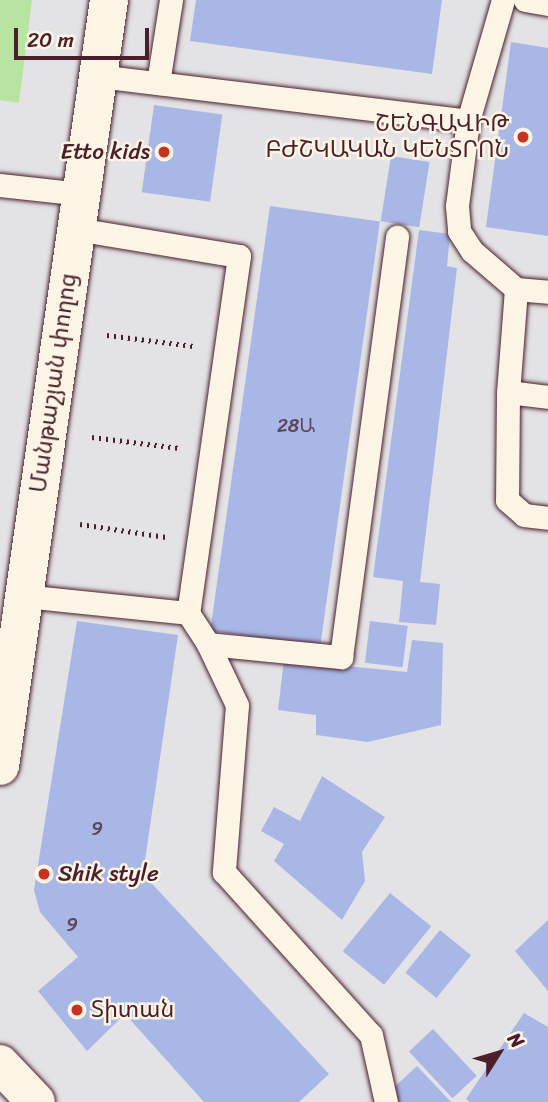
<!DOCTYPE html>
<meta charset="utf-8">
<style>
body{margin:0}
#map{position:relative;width:548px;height:1102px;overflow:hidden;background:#e3e2e5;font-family:Sriracha,"Noto Sans Armenian",sans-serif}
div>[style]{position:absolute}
.green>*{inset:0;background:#b8e4a2}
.building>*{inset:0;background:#a9b7e6;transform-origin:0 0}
.path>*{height:4.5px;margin-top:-2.25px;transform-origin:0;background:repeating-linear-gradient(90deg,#4a1f2b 0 2px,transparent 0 7px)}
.roads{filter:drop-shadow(0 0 2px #4a1f2b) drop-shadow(0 0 2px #4a1f2b)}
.lane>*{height:23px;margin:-11.5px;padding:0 11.5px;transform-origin:11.5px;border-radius:11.5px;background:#fcf5e5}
.secondary>*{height:38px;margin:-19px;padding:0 19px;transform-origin:19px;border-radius:19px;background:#fcf5e5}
.primary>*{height:38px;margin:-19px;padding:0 19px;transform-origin:19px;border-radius:19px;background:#fcf5e5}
.dots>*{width:19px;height:19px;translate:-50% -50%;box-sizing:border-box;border:4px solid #fcf5e5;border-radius:50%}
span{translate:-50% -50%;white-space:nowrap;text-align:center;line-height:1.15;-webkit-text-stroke:5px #fcf5e5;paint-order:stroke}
.number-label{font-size:19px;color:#62455a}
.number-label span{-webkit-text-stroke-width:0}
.poi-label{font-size:23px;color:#4a1f2b}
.right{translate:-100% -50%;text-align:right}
.left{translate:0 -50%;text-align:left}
.street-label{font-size:23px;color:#4a1f2b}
.north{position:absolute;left:464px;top:1018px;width:70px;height:70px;-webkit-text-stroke:5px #fcf5e5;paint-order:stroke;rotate:53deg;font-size:19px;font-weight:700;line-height:28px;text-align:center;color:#4a1f2b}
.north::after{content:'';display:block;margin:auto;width:24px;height:32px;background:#4a1f2b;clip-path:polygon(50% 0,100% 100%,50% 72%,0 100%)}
.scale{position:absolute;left:14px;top:28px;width:135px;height:32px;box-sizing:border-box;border:4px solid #4a1f2b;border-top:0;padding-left:9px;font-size:21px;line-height:24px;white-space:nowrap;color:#4a1f2b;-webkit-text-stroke:5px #fcf5e5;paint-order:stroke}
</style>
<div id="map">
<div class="green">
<div style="clip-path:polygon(0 0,32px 0,19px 103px,0 100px)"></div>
</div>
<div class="building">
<div style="clip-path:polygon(196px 0,442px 0,432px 74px,190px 41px)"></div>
<div style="clip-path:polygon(511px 42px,548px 48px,548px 236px,486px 227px)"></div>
<div style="left:154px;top:105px;width:69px;height:88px;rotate:8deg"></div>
<div style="left:391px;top:156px;width:39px;height:66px;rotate:9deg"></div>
<div style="left:270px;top:206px;width:111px;height:429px;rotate:8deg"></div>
<div style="clip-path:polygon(419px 230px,450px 234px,447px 266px,457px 268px,420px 582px,440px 584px,436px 625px,399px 622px,403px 581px,373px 577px)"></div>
<div style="clip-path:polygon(77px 621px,178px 635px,143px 874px,329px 1074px,299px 1102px,204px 1102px,125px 1014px,87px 1051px,38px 991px,78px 957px,40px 912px,34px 890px)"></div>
<div style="left:370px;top:621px;width:38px;height:42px;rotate:7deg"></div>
<div style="clip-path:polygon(412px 640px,443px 643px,441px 725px,368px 742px,316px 735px,316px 715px,278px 710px,284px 660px,407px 672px)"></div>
<div style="clip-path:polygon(322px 776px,385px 817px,362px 852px,365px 881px,342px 920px,274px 861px,284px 844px,261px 831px,274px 807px,300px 821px)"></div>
<div style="left:390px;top:893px;width:53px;height:75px;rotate:39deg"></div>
<div style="clip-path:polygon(548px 920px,548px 991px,515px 951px)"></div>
<div style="left:440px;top:930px;width:40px;height:55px;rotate:39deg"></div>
<div style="clip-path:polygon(524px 1013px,548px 1027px,548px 1102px,470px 1102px,466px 1099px)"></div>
<div style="left:433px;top:1029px;width:64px;height:33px;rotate:47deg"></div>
<div style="clip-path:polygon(417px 1066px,451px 1102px,398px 1102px,389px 1092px)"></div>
</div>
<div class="path">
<div style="left:107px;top:335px;width:87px;rotate:7.3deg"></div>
<div style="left:92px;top:437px;width:88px;rotate:7.2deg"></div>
<div style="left:80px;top:524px;width:87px;rotate:8.6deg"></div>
</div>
<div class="roads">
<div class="lane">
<div style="left:503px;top:0;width:126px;rotate:106.1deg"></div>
<div style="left:468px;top:121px;width:86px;rotate:97.4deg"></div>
<div style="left:457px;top:206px;width:25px;rotate:85deg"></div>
<div style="left:459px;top:231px;width:24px;rotate:57deg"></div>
<div style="left:472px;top:251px;width:58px;rotate:40.8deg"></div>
<div style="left:516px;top:289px;width:32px;rotate:5deg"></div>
<div style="left:525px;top:0;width:23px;rotate:10deg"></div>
<div style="left:98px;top:76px;width:373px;rotate:6.9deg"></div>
<div style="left:158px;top:83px;width:84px;rotate:-81.1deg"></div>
<div style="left:0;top:185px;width:81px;rotate:6.3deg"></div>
<div style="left:76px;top:229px;width:165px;rotate:9.4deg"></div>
<div style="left:239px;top:256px;width:361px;rotate:98.1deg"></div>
<div style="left:188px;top:613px;width:37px;rotate:57deg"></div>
<div style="left:208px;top:644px;width:68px;rotate:64.6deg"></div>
<div style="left:237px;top:705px;width:168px;rotate:94.5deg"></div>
<div style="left:224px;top:872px;width:219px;rotate:48deg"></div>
<div style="left:371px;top:1035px;width:69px;rotate:77.4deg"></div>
<div style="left:516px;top:289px;width:103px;rotate:94.4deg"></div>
<div style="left:508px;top:392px;width:108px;rotate:90.5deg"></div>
<div style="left:507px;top:500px;width:23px;rotate:41deg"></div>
<div style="left:524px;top:515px;width:24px;rotate:7deg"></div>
<div style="left:508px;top:392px;width:40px;rotate:7.1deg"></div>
<div style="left:24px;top:596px;width:165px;rotate:5.9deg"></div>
<div style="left:208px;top:644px;width:134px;rotate:5.6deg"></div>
<div style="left:341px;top:657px;width:424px;rotate:-82.4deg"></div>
</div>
<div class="secondary">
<div style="left:0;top:766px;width:774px;rotate:-81.9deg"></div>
</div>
<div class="primary">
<div style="left:0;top:1064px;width:52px;rotate:46.5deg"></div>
</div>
</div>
<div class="dots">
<div style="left:523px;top:137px;background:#c8321e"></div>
<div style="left:164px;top:152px;background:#c8321e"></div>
<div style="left:44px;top:874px;background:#c8321e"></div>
<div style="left:77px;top:1010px;background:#c8321e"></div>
</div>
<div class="number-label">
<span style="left:296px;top:426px">28Ա</span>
<span style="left:97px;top:829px">9</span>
<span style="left:72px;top:925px">9</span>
</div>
<div class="poi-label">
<span class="right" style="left:509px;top:137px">ՇԵՆԳԱՎԻԹ<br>ԲԺՇԿԱԿԱՆ ԿԵՆՏՐՈՆ</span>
<span class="right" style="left:150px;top:152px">Etto kids</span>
<span class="left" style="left:58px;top:874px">Shik style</span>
<span class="left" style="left:91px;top:1010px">Տիտան</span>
</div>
<div class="street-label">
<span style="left:54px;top:383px;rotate:-82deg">Մանթաշյան փողոց</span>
</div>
<div class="north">N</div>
<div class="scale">20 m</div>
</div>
